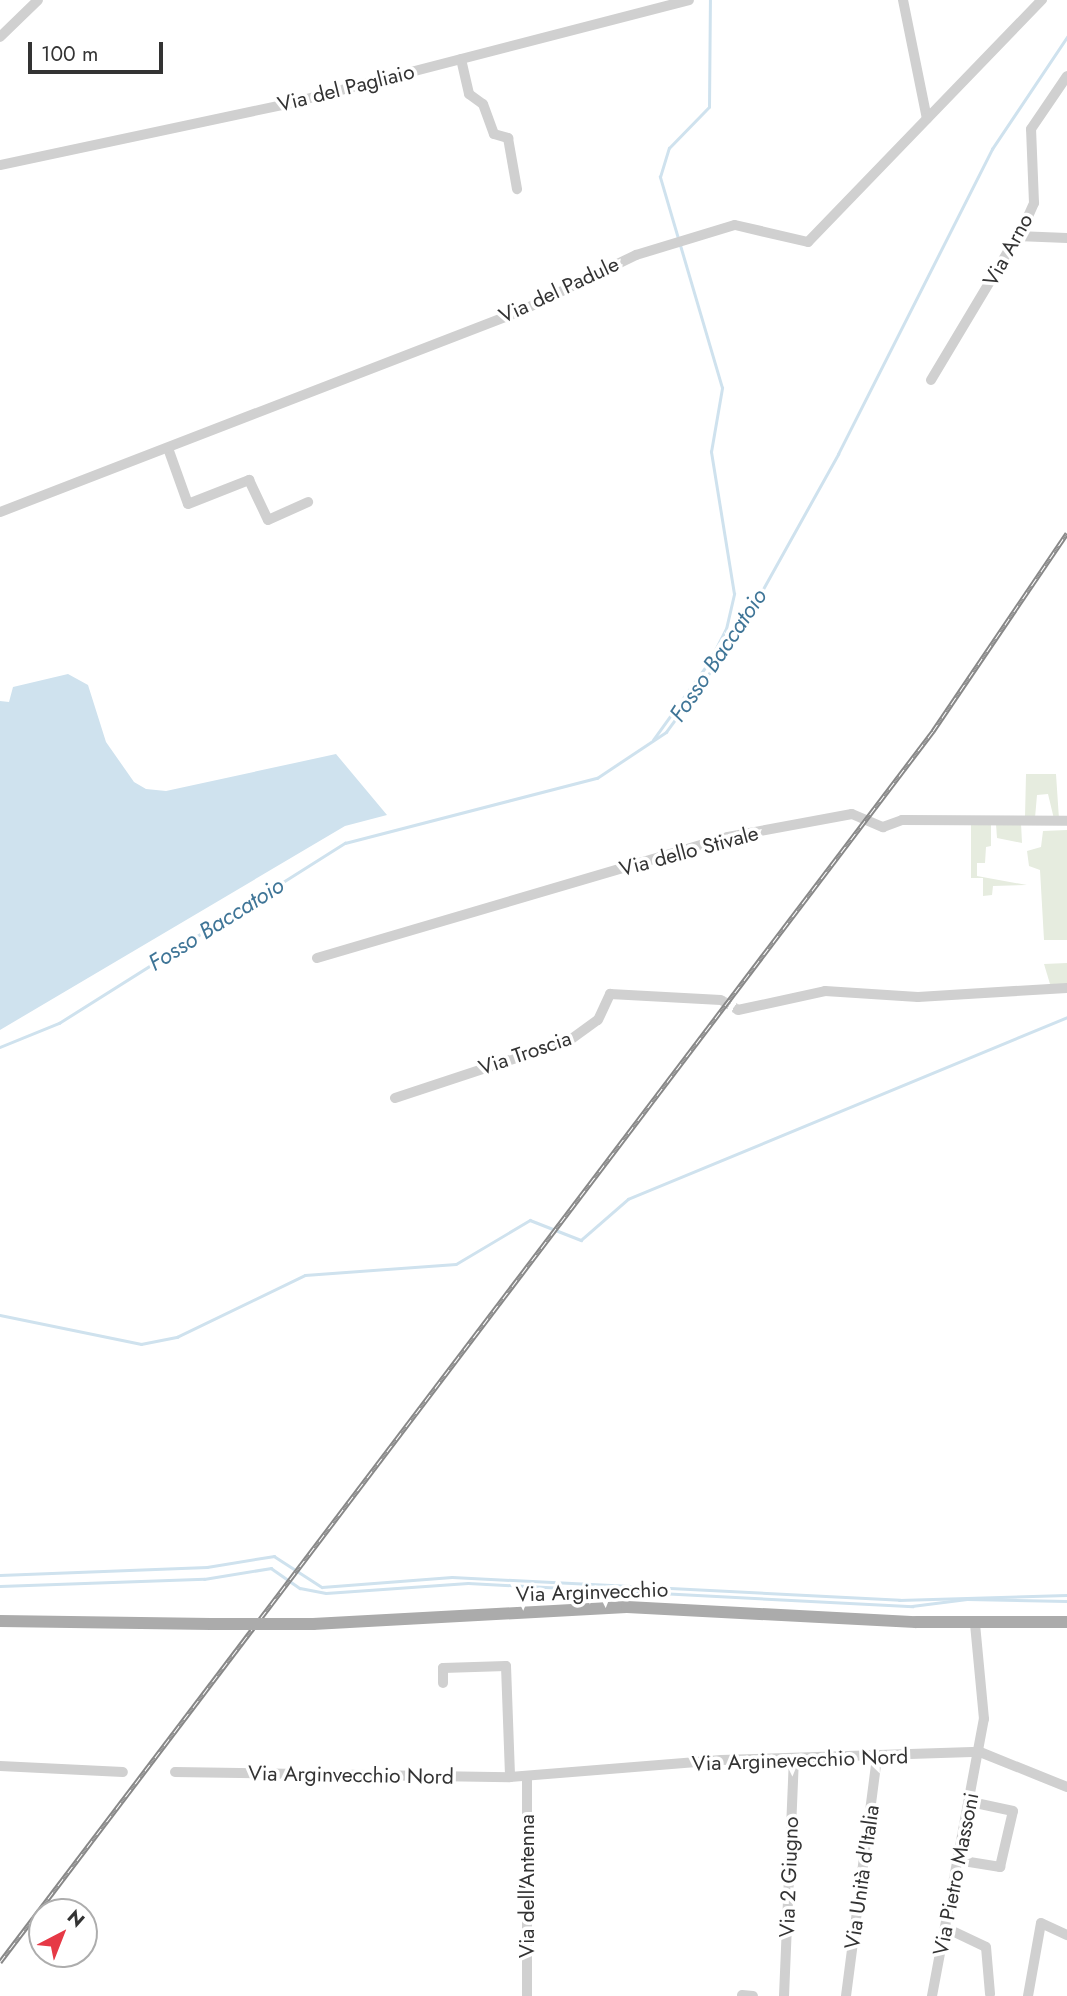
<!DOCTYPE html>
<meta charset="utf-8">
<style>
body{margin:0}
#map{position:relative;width:1067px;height:1996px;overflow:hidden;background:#fff;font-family:Jost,sans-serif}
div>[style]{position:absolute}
.green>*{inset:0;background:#e6ecdf}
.water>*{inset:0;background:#cfe2ee}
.stream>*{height:2.5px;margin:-1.25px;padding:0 1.25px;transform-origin:1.25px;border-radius:1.25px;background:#cfe2ee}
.minor-tunnel>*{height:10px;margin-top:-5px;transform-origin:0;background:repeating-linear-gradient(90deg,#d6d6d6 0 10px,transparent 0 15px)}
.minor>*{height:10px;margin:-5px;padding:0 5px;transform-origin:5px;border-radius:5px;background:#d0d0d0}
.major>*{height:12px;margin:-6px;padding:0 6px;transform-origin:6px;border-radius:6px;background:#ababab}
.rail>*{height:5px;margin-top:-2.5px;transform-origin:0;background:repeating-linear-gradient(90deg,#fff 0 8px,#888 0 16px);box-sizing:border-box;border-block:2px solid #888}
.major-bridge>*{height:12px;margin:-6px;padding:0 6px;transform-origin:6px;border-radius:6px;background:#ababab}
span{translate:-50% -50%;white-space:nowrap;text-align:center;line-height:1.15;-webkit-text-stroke:7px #fff;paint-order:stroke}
.street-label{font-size:21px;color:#333}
.water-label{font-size:23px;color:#3f7597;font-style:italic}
.north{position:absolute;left:28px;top:1898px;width:70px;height:70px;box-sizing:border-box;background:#fff;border:2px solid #adadad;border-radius:50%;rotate:42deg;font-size:19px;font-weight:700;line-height:28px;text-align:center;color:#333}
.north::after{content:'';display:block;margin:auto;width:24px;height:32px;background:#e63946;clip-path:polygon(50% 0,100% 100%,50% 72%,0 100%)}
.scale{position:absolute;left:28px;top:42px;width:135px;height:32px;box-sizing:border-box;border:4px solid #333;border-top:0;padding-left:9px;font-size:21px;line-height:24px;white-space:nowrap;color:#333;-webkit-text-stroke:5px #fff;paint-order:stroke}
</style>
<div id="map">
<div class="green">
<div style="clip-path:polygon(1026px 774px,1056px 774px,1059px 819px,1054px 819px,1048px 794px,1037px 795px,1035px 818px,1025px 817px)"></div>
<div style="clip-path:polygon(971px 823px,991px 823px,991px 846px,986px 847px,985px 863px,977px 863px,977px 876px,1027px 885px,993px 886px,992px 895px,983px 896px,983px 878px,971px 878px)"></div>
<div style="clip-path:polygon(1021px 823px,1022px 843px,997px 838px,996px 824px)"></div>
<div style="clip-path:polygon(1067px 830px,1067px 940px,1044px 940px,1040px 870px,1029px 866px,1027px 851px,1041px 847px,1043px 831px)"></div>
<div style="clip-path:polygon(1067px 963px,1067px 984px,1050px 984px,1044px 964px)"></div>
</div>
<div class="water">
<div style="clip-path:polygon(68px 674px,88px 685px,106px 742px,134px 782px,146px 789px,166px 791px,336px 754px,387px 815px,345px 826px,0 1030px,0 701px,9px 702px,13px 687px)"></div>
</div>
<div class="stream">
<div style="left:653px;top:740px;width:96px;rotate:-54.3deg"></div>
<div style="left:709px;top:662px;width:37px;rotate:-63deg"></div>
<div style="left:726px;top:629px;width:36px;rotate:-77deg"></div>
<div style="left:734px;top:594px;width:144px;rotate:-99.2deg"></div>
<div style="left:711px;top:452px;width:65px;rotate:-80.2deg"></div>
<div style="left:722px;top:388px;width:220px;rotate:-106.4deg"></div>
<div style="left:660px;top:177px;width:30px;rotate:-73deg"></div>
<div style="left:669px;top:148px;width:57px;rotate:-45.7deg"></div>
<div style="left:709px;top:107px;width:107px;rotate:-89.5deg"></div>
<div style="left:0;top:1047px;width:64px;rotate:-22.1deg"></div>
<div style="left:59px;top:1023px;width:338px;rotate:-32.2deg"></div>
<div style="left:345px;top:843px;width:260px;rotate:-14.5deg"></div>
<div style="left:597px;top:778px;width:83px;rotate:-33.7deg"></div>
<div style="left:666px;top:732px;width:122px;rotate:-53.7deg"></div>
<div style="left:738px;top:634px;width:206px;rotate:-60.9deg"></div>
<div style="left:838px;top:454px;width:342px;rotate:-63.2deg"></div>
<div style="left:992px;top:149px;width:135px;rotate:-56.2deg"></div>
<div style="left:0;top:1315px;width:144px;rotate:11.6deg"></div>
<div style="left:141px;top:1344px;width:37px;rotate:-11deg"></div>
<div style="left:177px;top:1337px;width:142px;rotate:-25.8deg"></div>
<div style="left:305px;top:1275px;width:151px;rotate:-4.2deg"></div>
<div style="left:456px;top:1264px;width:86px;rotate:-30.7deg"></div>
<div style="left:530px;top:1220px;width:55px;rotate:21.4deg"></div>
<div style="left:581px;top:1240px;width:62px;rotate:-41.1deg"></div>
<div style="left:628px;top:1199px;width:475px;rotate:-22.5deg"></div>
<div style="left:0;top:1575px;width:207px;rotate:-2.2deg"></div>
<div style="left:207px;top:1567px;width:68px;rotate:-9.3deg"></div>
<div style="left:274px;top:1556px;width:57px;rotate:32.9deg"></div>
<div style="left:322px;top:1587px;width:130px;rotate:-4.4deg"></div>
<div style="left:452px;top:1577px;width:448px;rotate:2.9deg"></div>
<div style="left:899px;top:1600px;width:168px;rotate:-1.7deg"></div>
<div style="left:0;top:1586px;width:204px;rotate:-2deg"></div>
<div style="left:204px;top:1579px;width:68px;rotate:-9.3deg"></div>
<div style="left:271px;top:1568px;width:35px;rotate:35deg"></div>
<div style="left:300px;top:1588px;width:26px;rotate:11deg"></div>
<div style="left:326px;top:1593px;width:142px;rotate:-4deg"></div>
<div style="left:468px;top:1583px;width:445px;rotate:3deg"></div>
<div style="left:912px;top:1606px;width:55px;rotate:-7.3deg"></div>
<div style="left:967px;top:1599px;width:100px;rotate:1.1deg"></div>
</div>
<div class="minor-tunnel">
<div style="left:721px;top:1000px;width:20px;rotate:30deg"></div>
</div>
<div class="minor">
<div style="left:903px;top:0;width:121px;rotate:78.6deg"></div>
<div style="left:0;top:37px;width:53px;rotate:-44.2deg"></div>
<div style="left:461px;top:59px;width:36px;rotate:77deg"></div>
<div style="left:469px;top:94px;width:17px;rotate:36deg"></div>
<div style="left:483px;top:104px;width:32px;rotate:70deg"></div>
<div style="left:494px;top:134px;width:15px;rotate:16deg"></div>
<div style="left:508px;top:138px;width:52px;rotate:80deg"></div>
<div style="left:0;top:165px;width:298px;rotate:-12deg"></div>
<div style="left:291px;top:103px;width:411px;rotate:-14.5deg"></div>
<div style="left:1017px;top:236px;width:50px;rotate:2.3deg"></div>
<div style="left:931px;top:380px;width:185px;rotate:-59.1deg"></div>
<div style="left:1026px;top:221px;width:20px;rotate:-66deg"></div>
<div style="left:1034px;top:203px;width:74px;rotate:-92.3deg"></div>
<div style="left:1031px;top:129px;width:64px;rotate:-55.8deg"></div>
<div style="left:169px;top:451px;width:56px;rotate:70.3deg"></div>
<div style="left:188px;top:504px;width:66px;rotate:-21.5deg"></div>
<div style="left:249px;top:480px;width:44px;rotate:64.6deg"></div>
<div style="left:268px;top:520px;width:44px;rotate:-24.2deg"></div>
<div style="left:0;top:512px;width:558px;rotate:-21.1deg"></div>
<div style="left:521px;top:311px;width:128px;rotate:-26deg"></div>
<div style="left:636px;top:255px;width:103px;rotate:-16.9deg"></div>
<div style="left:735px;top:225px;width:75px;rotate:13.1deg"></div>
<div style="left:808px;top:242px;width:337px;rotate:-46deg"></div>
<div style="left:317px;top:958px;width:428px;rotate:-16.4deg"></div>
<div style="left:728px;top:837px;width:126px;rotate:-10.5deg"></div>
<div style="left:852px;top:814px;width:34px;rotate:23deg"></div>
<div style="left:883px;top:827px;width:20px;rotate:-20deg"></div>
<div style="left:902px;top:820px;width:165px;rotate:0.3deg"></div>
<div style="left:738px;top:1010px;width:89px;rotate:-12.3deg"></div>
<div style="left:825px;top:991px;width:93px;rotate:3.7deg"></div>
<div style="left:918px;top:997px;width:149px;rotate:-3.5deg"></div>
<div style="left:395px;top:1098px;width:184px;rotate:-18.3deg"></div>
<div style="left:570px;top:1040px;width:34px;rotate:-36deg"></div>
<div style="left:598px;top:1020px;width:29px;rotate:-65deg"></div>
<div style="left:610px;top:994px;width:111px;rotate:3.1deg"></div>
<div style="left:443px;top:1683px;width:15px;rotate:-90deg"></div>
<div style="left:443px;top:1668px;width:63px;rotate:-1.8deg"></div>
<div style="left:506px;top:1666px;width:111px;rotate:87.9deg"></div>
<div style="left:0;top:1766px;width:123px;rotate:2.8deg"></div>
<div style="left:175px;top:1772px;width:335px;rotate:0.9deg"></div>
<div style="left:510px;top:1777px;width:212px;rotate:-4.6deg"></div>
<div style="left:721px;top:1760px;width:259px;rotate:-1.8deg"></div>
<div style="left:980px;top:1752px;width:94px;rotate:21.9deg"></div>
<div style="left:527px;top:1777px;width:219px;rotate:90deg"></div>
<div style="left:957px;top:1860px;width:44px;rotate:9.2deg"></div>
<div style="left:1000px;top:1867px;width:57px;rotate:-76.9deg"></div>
<div style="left:1013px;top:1811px;width:43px;rotate:-167.9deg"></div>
<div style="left:946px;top:1928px;width:44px;rotate:25.4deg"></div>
<div style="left:986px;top:1947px;width:47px;rotate:85.1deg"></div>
<div style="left:742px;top:1995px;width:11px;rotate:5deg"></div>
<div style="left:784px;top:1996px;width:237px;rotate:-87.6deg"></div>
<div style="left:846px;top:1996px;width:240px;rotate:-82.6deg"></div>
<div style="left:932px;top:1996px;width:282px;rotate:-79.4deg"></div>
<div style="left:984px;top:1719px;width:96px;rotate:-95.4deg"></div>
<div style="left:1028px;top:1996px;width:74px;rotate:-79.9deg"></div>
<div style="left:1041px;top:1923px;width:29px;rotate:25deg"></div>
</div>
<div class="major">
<div style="left:0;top:1621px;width:211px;rotate:0.8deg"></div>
<div style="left:313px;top:1624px;width:314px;rotate:-3.1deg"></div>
<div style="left:627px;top:1607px;width:289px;rotate:3deg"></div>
<div style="left:916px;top:1622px;width:151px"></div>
</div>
<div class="rail">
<div style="left:0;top:1962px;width:1545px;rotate:-52.84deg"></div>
<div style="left:933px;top:731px;width:239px;rotate:-55.9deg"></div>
</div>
<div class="major-bridge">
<div style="left:211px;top:1624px;width:102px"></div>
</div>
<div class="street-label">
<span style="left:346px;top:88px;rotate:-14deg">Via del Pagliaio</span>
<span style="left:1008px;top:250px;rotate:-61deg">Via Arno</span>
<span style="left:559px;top:290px;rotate:-25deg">Via del Padule</span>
<span style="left:689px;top:851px;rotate:-15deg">Via dello Stivale</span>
<span style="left:525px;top:1053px;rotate:-19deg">Via Troscia</span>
<span style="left:592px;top:1592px;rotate:-2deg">Via Arginvecchio</span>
<span style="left:800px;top:1760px;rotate:-2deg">Via Arginevecchio Nord</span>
<span style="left:351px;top:1775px;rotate:1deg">Via Arginvecchio Nord</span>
<span style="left:956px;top:1874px;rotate:-79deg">Via Pietro Massoni</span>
<span style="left:789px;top:1877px;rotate:-88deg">Via 2 Giugno</span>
<span style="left:862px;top:1877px;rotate:-82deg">Via Unità d'Italia</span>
<span style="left:527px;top:1886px;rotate:-90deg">Via dell'Antenna</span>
</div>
<div class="water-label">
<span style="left:718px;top:655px;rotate:-56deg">Fosso Baccatoio</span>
<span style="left:216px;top:924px;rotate:-32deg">Fosso Baccatoio</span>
</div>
<div class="north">N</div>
<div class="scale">100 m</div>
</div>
